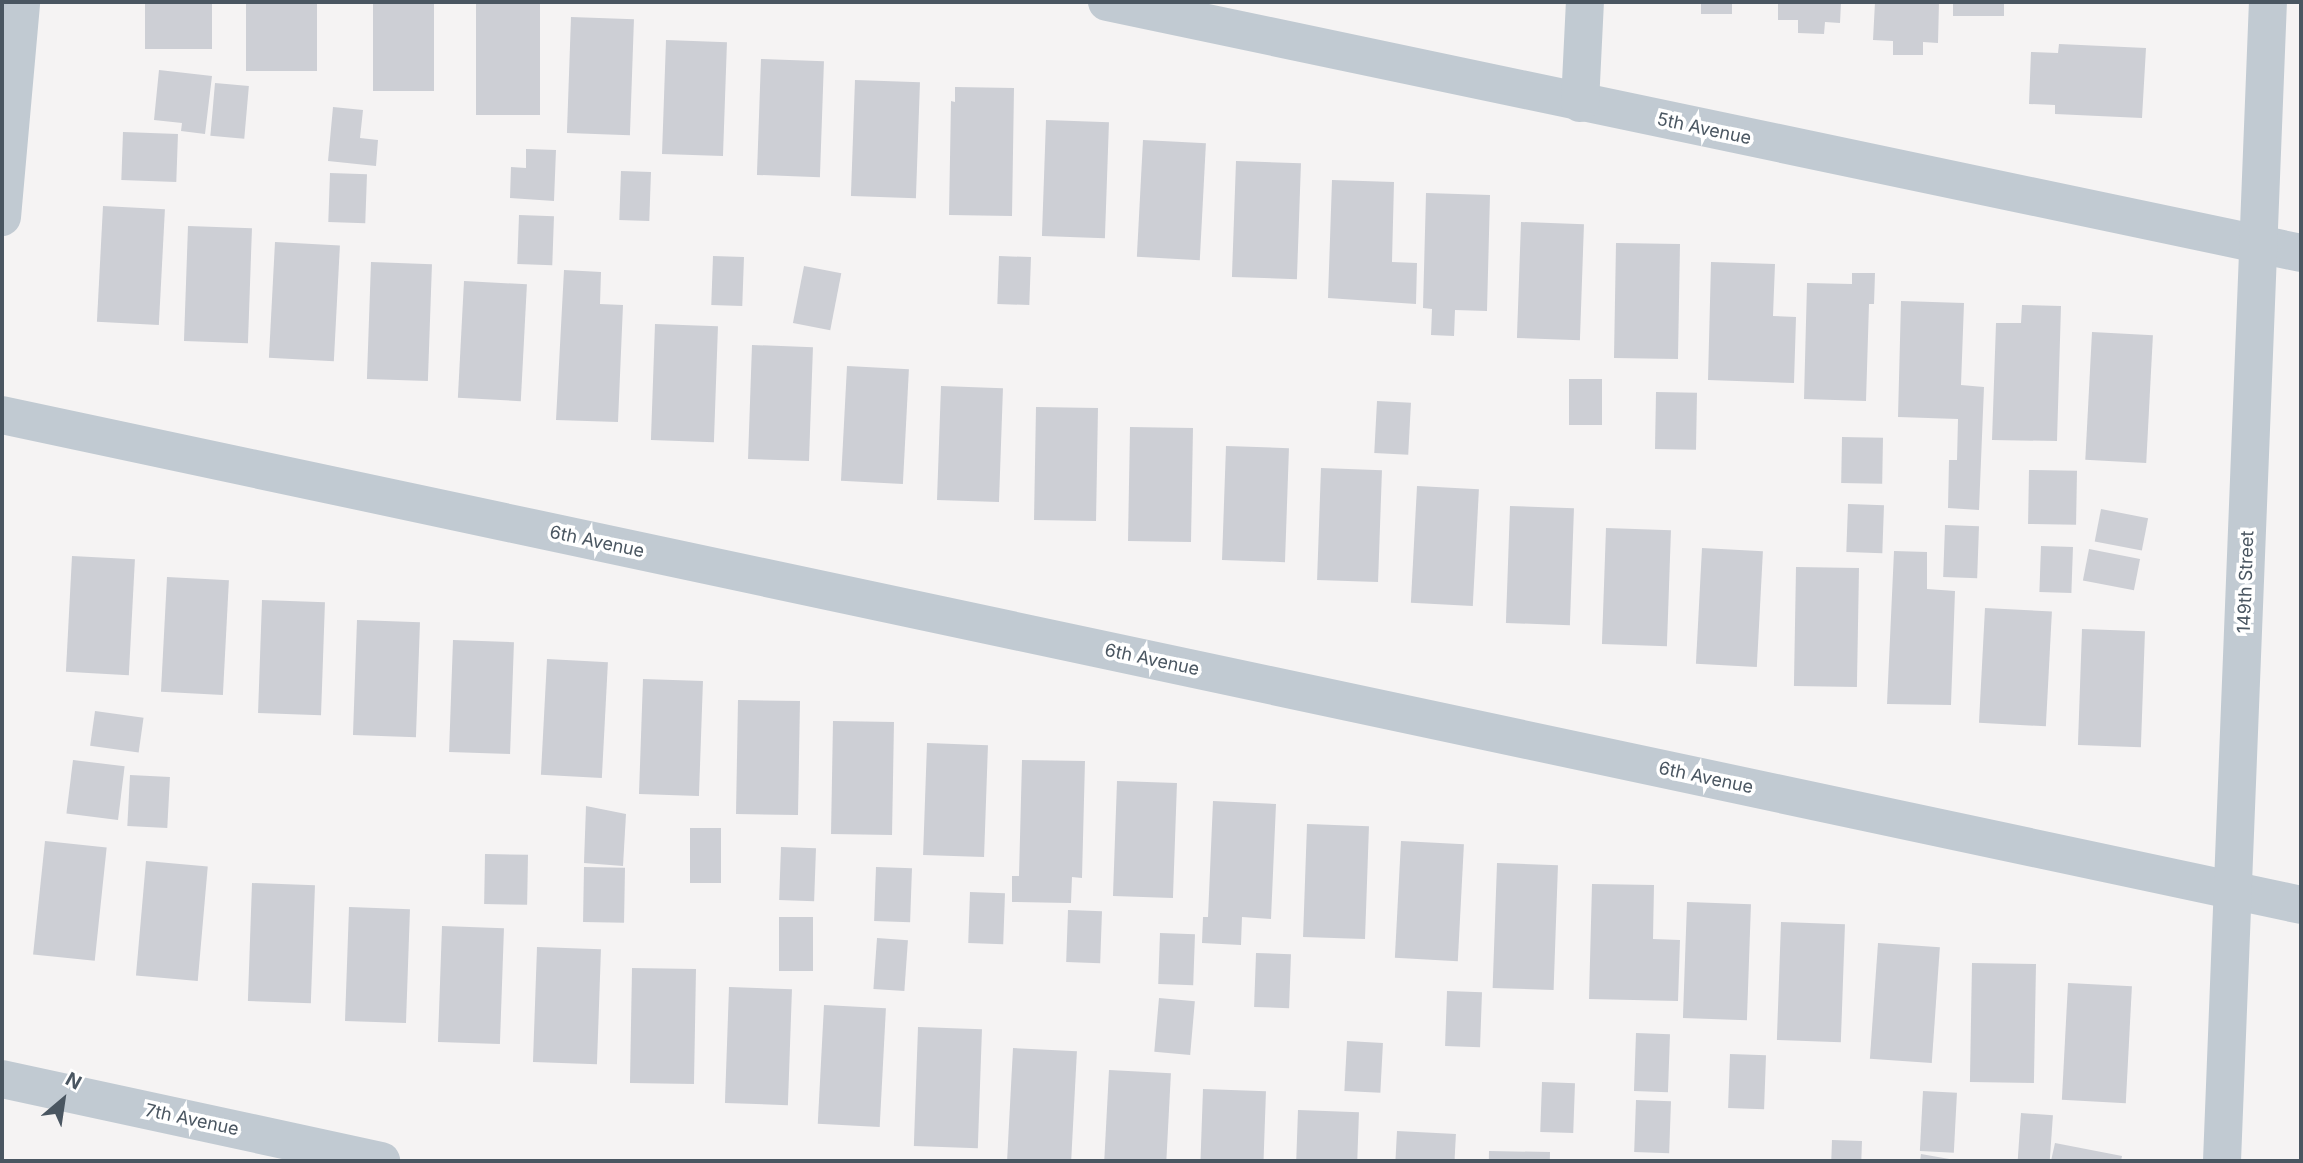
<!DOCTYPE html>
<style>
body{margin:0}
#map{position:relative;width:2303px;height:1163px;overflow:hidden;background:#f5f3f3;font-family:Inter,sans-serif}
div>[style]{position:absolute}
.building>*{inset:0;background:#cdcfd5;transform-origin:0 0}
.minor>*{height:38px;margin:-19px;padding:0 19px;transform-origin:19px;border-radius:19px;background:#c1cad2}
span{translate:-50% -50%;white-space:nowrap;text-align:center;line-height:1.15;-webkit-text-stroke:7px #fff;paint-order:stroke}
.street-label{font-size:18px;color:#4a5661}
.frame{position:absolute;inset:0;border:4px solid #4a5661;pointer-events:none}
.north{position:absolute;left:28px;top:1065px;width:70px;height:70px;-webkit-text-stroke:5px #fff;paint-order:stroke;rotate:29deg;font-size:19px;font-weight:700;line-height:28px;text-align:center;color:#4a5661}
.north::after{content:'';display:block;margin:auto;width:24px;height:32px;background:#4a5661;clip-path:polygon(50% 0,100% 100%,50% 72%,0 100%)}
</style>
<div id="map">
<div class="building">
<div style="left:145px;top:2px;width:67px;height:47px"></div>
<div style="left:246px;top:2px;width:71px;height:69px"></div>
<div style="left:373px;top:2px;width:61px;height:89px"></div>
<div style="left:476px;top:2px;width:64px;height:113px"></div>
<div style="left:1701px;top:2px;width:31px;height:12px"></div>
<div style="clip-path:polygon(1778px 2px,1841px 2px,1840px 23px,1825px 22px,1824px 34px,1798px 33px,1798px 20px,1778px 20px)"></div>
<div style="clip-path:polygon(1875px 2px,1939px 2px,1938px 43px,1923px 42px,1923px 55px,1893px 55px,1893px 41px,1873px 40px)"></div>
<div style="left:1953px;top:2px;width:51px;height:14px"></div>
<div style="left:571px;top:17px;width:63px;height:116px;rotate:2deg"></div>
<div style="left:666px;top:40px;width:61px;height:114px;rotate:2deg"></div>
<div style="clip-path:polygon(2059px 44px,2146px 48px,2142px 118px,2055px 114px,2055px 105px,2029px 104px,2031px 52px,2058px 53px)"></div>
<div style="left:761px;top:59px;width:63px;height:116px;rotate:2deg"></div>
<div style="clip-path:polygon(159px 70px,212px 76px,205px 134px,181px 131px,182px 123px,154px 120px)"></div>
<div style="left:855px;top:80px;width:65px;height:116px;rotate:2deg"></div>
<div style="left:215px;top:83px;width:34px;height:53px;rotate:5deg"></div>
<div style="clip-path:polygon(955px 87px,1014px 88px,1012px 216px,949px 215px,951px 101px,955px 102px)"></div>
<div style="clip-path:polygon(333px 107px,363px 110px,360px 138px,378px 140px,376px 166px,328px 161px)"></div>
<div style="left:1046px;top:120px;width:63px;height:116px;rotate:2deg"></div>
<div style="left:123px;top:132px;width:55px;height:48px;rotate:2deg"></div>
<div style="left:1143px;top:140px;width:63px;height:117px;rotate:3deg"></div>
<div style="clip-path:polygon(526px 149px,556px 150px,554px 201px,510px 198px,511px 167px,526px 168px)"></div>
<div style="left:1236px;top:161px;width:65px;height:116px;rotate:2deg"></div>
<div style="left:621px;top:171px;width:30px;height:49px;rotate:2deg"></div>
<div style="left:330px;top:173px;width:37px;height:49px;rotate:2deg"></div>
<div style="clip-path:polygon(1332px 180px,1394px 182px,1392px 262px,1417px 263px,1416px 304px,1328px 298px)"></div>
<div style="clip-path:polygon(1426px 193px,1490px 195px,1487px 311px,1455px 310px,1454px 336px,1431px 335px,1432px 309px,1423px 308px)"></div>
<div style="left:103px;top:206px;width:62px;height:116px;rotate:3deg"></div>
<div style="left:519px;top:215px;width:35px;height:49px;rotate:2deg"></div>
<div style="left:1521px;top:222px;width:63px;height:116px;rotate:2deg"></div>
<div style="left:188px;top:226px;width:64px;height:115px;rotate:2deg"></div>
<div style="left:275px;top:242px;width:65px;height:116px;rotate:3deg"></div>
<div style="left:1616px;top:243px;width:64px;height:115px;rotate:1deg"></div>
<div style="left:713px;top:256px;width:31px;height:49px;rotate:2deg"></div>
<div style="left:999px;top:256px;width:32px;height:48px;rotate:2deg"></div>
<div style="left:371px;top:262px;width:61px;height:117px;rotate:2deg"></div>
<div style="clip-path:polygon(1711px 262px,1775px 264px,1773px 316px,1796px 317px,1794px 383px,1708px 380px)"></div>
<div style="left:804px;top:266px;width:38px;height:58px;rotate:11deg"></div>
<div style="clip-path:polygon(564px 270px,601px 272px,600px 304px,623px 305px,618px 422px,556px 420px)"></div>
<div style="clip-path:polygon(1852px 273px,1875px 273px,1874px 304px,1869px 304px,1866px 401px,1804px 399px,1807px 283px,1852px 284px)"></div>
<div style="left:464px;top:281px;width:63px;height:117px;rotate:3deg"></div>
<div style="clip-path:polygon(1901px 301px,1964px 303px,1961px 385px,1984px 387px,1979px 510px,1948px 508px,1949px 460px,1957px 460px,1958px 419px,1898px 417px)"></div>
<div style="clip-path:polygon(2022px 305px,2061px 306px,2057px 441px,1992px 440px,1996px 323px,2021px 323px)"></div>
<div style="left:655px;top:324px;width:63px;height:116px;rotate:2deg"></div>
<div style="left:2092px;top:332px;width:61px;height:128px;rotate:3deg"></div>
<div style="left:752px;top:345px;width:61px;height:114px;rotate:2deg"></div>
<div style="left:847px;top:366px;width:62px;height:115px;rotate:3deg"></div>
<div style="left:1569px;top:379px;width:33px;height:46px"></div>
<div style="left:941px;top:386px;width:62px;height:114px;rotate:2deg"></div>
<div style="left:1656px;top:392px;width:41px;height:57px;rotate:1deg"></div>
<div style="left:1377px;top:401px;width:34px;height:52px;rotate:3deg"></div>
<div style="left:1036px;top:407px;width:62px;height:113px;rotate:1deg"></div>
<div style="left:1130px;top:427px;width:63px;height:114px;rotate:1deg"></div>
<div style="left:1842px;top:437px;width:41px;height:46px;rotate:1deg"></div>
<div style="left:1226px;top:446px;width:63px;height:114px;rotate:2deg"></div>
<div style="left:1321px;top:468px;width:61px;height:112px;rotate:2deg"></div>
<div style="left:2029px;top:470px;width:48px;height:54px;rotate:1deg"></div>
<div style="left:1417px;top:486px;width:62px;height:117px;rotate:3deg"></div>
<div style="left:1848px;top:504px;width:36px;height:48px;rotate:2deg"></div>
<div style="left:1510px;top:506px;width:64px;height:117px;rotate:2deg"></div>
<div style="left:2101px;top:509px;width:48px;height:33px;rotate:11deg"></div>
<div style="left:1945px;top:525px;width:34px;height:52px;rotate:2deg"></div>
<div style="left:1606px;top:528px;width:65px;height:116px;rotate:2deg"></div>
<div style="left:2041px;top:546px;width:32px;height:46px;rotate:2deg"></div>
<div style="left:1702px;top:548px;width:61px;height:116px;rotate:3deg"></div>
<div style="left:2089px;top:549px;width:52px;height:32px;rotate:11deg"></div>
<div style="clip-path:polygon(1894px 551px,1927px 552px,1927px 589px,1955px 591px,1951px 705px,1887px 704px)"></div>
<div style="left:72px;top:556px;width:63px;height:116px;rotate:3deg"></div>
<div style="left:1796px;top:567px;width:63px;height:119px;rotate:1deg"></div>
<div style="left:167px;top:577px;width:62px;height:115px;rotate:3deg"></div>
<div style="left:262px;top:600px;width:63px;height:113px;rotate:2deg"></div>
<div style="left:1985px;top:608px;width:67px;height:115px;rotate:3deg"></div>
<div style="left:357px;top:620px;width:63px;height:115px;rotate:2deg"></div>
<div style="left:2082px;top:629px;width:63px;height:116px;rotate:2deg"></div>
<div style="left:453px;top:640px;width:61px;height:112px;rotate:2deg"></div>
<div style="left:547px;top:659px;width:61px;height:116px;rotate:3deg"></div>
<div style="left:643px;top:679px;width:60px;height:115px;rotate:2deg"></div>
<div style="left:738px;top:700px;width:62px;height:114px;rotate:1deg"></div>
<div style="left:95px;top:711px;width:49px;height:35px;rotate:8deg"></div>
<div style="left:833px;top:721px;width:61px;height:113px;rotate:1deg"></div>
<div style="left:927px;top:743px;width:61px;height:112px;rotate:2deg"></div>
<div style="left:73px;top:760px;width:52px;height:54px;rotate:7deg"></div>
<div style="clip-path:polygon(1022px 760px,1085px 761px,1082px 878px,1072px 877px,1071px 903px,1012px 902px,1012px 876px,1019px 876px)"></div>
<div style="left:130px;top:775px;width:40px;height:51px;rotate:3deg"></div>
<div style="left:1117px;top:781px;width:60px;height:115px;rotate:2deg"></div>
<div style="clip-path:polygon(1213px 801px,1276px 804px,1271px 919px,1242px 917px,1241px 945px,1202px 943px,1203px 917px,1208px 917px)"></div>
<div style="clip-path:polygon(586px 806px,626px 814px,623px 866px,584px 863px)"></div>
<div style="left:1307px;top:824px;width:62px;height:113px;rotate:2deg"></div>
<div style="left:690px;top:828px;width:31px;height:55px"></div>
<div style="left:45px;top:841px;width:62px;height:114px;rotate:6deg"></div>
<div style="left:1401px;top:841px;width:63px;height:117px;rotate:3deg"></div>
<div style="left:781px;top:847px;width:35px;height:53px;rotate:2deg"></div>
<div style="left:485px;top:854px;width:43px;height:50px;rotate:1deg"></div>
<div style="left:146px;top:861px;width:62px;height:115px;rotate:5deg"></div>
<div style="left:1497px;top:863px;width:61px;height:125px;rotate:2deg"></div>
<div style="left:584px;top:867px;width:41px;height:55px;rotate:1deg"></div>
<div style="left:876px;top:867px;width:36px;height:54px;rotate:2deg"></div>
<div style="left:252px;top:883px;width:63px;height:118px;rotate:2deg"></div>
<div style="clip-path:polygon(1592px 884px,1654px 885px,1653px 939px,1680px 940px,1678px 1001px,1589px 999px)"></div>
<div style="left:970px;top:892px;width:35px;height:51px;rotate:2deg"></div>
<div style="left:1687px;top:902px;width:64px;height:116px;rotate:2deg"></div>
<div style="left:349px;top:907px;width:61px;height:114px;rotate:2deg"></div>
<div style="left:1068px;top:910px;width:34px;height:52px;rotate:2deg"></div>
<div style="left:779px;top:917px;width:34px;height:54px"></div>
<div style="left:1781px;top:922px;width:64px;height:118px;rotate:2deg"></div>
<div style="left:442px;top:926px;width:62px;height:116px;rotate:2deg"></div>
<div style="left:1160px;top:933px;width:35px;height:51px;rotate:2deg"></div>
<div style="left:877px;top:938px;width:31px;height:51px;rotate:4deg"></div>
<div style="left:1878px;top:943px;width:62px;height:116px;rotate:4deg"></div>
<div style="left:537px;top:947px;width:64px;height:115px;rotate:2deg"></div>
<div style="left:1256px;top:953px;width:35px;height:54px;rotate:2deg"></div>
<div style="left:1972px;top:963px;width:64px;height:119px;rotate:1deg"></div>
<div style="left:632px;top:968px;width:64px;height:115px;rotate:1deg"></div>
<div style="left:2068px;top:983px;width:64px;height:117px;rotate:3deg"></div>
<div style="left:729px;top:987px;width:63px;height:116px;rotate:2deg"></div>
<div style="left:1447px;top:991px;width:35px;height:55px;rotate:2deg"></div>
<div style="left:1159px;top:998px;width:36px;height:54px;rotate:5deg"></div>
<div style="left:824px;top:1005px;width:62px;height:119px;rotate:3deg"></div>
<div style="left:918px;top:1027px;width:64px;height:119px;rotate:2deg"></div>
<div style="left:1636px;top:1033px;width:34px;height:58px;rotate:2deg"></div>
<div style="left:1347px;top:1041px;width:36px;height:50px;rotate:3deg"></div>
<div style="left:1013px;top:1048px;width:64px;height:113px;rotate:3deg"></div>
<div style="left:1730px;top:1054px;width:36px;height:54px;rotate:2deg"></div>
<div style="left:1109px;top:1070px;width:62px;height:91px;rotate:3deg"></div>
<div style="left:1542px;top:1082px;width:33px;height:50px;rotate:2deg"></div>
<div style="left:1203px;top:1089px;width:63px;height:72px;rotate:2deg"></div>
<div style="left:1923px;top:1091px;width:34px;height:60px;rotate:3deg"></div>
<div style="left:1636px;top:1100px;width:35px;height:52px;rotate:2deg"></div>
<div style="left:1298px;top:1110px;width:61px;height:51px;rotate:2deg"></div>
<div style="left:2021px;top:1113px;width:32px;height:48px;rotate:4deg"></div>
<div style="left:1397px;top:1131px;width:59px;height:30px;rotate:3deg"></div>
<div style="left:1832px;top:1140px;width:30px;height:21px;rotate:2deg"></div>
<div style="clip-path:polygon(2055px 1143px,2122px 1156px,2121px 1161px,2051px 1161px)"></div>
<div style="left:1489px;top:1151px;width:61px;height:10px;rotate:1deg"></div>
<div style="clip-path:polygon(1921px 1154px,1955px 1160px,1955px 1161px,1920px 1161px)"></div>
</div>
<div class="minor">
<div style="left:1107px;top:2px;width:1220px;rotate:11.87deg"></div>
<div style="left:1580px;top:103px;width:101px;rotate:-87.2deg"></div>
<div style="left:2px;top:217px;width:216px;rotate:-84.9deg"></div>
<div style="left:2px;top:415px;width:2351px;rotate:12.03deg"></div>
<div style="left:2px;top:1079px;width:388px;rotate:12.2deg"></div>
<div style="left:2222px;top:1161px;width:1160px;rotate:-87.73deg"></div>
</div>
<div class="street-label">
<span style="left:1704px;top:129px;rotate:12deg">5th Avenue</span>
<span style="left:597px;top:542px;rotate:12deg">6th Avenue</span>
<span style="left:2246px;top:582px;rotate:-88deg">149th Street</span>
<span style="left:1152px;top:660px;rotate:12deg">6th Avenue</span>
<span style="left:1706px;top:778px;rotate:12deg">6th Avenue</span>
<span style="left:192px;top:1120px;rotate:12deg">7th Avenue</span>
</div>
<div class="frame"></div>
<div class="north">N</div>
</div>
